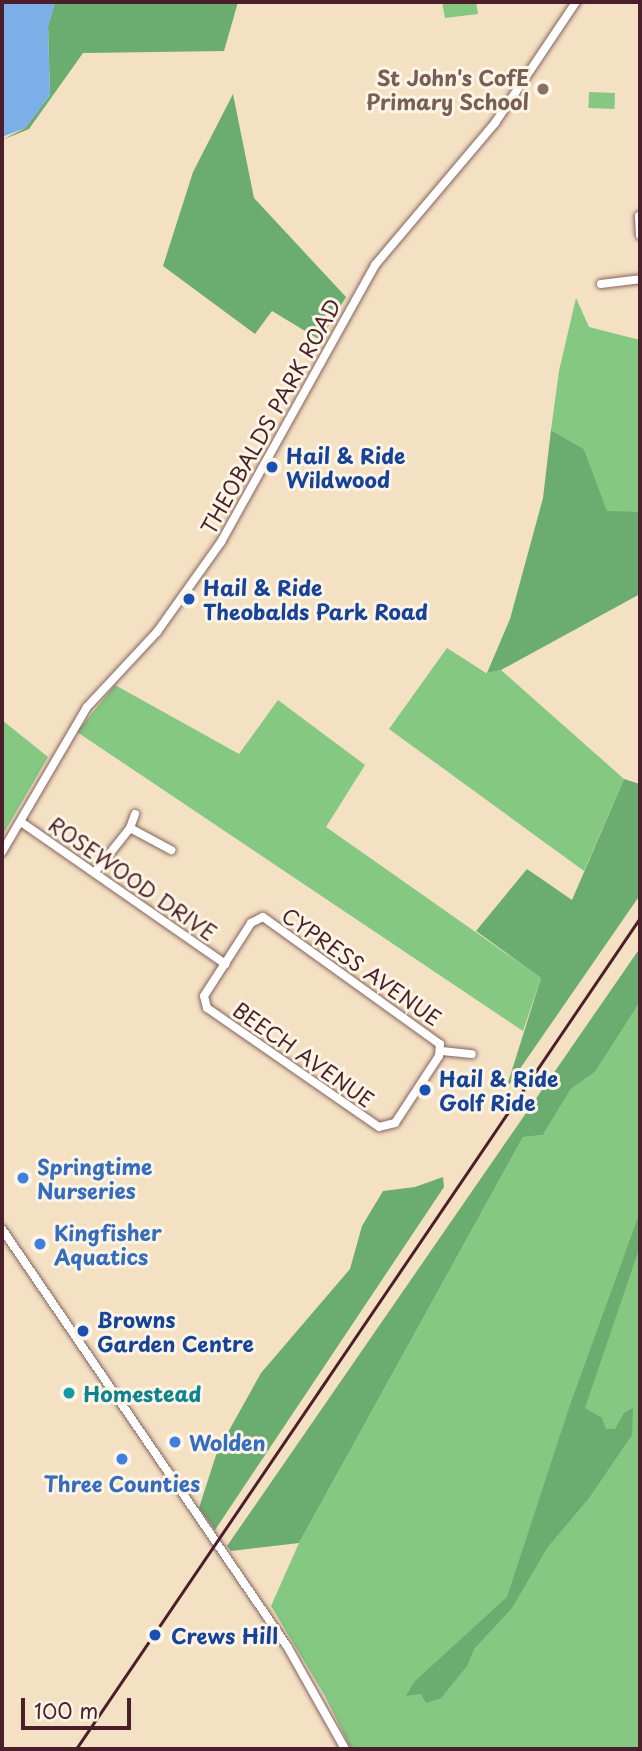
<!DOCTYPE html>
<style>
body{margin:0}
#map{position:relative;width:642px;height:1751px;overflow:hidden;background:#f4e0c3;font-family:"Playpen Sans",sans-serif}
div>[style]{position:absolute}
.green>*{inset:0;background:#84c882;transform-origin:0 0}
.forest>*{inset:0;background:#6bac70}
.water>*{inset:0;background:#7caee8}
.roads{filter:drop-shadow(0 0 2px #866360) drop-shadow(0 0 2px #866360)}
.minor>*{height:8px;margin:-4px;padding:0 4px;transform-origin:4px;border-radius:4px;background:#fff}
.rail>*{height:2.5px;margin:-1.25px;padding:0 1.25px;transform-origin:1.25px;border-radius:1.25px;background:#4a1f2b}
.dots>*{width:19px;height:19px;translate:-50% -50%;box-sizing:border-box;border:4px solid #fcf5e5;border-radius:50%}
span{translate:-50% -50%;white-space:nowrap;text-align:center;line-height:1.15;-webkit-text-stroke:6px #fcf5e5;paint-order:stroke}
.education-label{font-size:21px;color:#785e54;font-weight:700}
.right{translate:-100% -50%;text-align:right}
.street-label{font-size:21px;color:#4a1f2b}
.transit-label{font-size:21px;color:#164399;font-weight:700}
.left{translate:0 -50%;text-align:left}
.shop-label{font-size:21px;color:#366cbe;font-weight:700}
.culture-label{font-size:21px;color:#0d838f;font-weight:700}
.frame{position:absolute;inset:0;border:4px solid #4a1f2b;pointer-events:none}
.scale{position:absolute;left:21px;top:1698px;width:110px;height:32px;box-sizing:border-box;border:4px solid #4a1f2b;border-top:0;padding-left:9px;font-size:21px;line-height:24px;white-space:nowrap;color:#4a1f2b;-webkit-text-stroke:5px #fcf5e5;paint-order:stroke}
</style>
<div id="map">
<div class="green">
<div style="clip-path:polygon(442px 2px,476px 2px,478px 14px,445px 18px)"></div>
<div style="left:589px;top:92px;width:26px;height:16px;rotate:2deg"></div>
<div style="clip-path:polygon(576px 298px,589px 327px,640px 340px,640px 512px,607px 512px,584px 449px,551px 430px,559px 371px)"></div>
<div style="clip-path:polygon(447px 648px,486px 673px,501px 670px,624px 779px,584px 871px,389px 729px)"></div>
<div style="clip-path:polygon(115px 685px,239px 754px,278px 700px,365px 765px,326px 827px,541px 978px,523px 1031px,77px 732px)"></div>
<div style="clip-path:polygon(2px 720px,48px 757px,2px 836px)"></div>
<div style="clip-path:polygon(640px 1002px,640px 1749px,351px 1749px,325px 1696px,271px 1606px,299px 1543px,523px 1137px,543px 1135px,571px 1089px,595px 1072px)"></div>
</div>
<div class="forest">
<div style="clip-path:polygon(55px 2px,238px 2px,224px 51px,83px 53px,29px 129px,2px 140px,25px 128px,50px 95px,48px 26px)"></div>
<div style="clip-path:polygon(233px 94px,254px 198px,346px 297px,320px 340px,272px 311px,255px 334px,163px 266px,193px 172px)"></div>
<div style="clip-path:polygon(551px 430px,584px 449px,607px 511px,640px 512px,640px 594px,501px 670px,487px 673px,510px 619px,543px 498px)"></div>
<div style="clip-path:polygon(624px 779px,640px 784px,640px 895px,506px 1089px,541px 978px,476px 931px,527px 869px,572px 900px)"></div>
<div style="clip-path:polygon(640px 948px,640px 1002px,595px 1072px,571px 1089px,543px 1135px,523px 1137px,299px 1543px,231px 1551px,227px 1546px)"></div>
<div style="clip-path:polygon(443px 1177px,444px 1187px,215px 1530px,199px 1508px,217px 1452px,261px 1373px,350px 1269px,362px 1226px,383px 1191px,415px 1187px)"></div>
<div style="clip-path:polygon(640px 1212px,640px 1246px,585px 1408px,602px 1418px,606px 1429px,615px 1429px,624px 1413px,633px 1408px,632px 1435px,589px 1498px,547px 1548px,512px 1608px,474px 1649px,467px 1666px,441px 1698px,426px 1703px,421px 1694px,406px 1696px,414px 1682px,507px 1597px,570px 1405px)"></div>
</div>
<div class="water">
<div style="clip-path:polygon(2px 2px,55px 2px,48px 26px,50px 95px,25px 128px,2px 137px)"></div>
</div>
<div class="roads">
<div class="minor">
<div style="left:639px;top:216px;width:19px;rotate:87deg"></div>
<div style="left:601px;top:284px;width:39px;rotate:-7deg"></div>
<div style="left:21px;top:822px;width:249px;rotate:34.8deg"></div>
<div style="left:130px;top:828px;width:15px;rotate:-70deg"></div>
<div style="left:2px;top:852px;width:168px;rotate:-59.6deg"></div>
<div style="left:87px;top:707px;width:103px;rotate:-47deg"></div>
<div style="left:157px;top:632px;width:110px;rotate:-54.6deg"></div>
<div style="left:221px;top:542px;width:317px;rotate:-60.9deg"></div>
<div style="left:375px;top:265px;width:186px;rotate:-49.8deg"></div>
<div style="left:495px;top:123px;width:146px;rotate:-56.2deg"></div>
<div style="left:95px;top:872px;width:56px;rotate:-51.5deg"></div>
<div style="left:130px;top:828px;width:47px;rotate:28.2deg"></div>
<div style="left:263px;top:917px;width:218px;rotate:35.7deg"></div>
<div style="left:440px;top:1044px;width:12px;rotate:95deg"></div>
<div style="left:439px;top:1056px;width:80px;rotate:123.3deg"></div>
<div style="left:395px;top:1123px;width:16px;rotate:166deg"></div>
<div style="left:379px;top:1127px;width:209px;rotate:-145.3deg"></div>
<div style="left:207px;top:1008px;width:12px;rotate:-104deg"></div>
<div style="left:204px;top:996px;width:87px;rotate:-57.2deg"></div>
<div style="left:251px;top:923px;width:13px;rotate:-27deg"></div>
<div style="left:442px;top:1051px;width:30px;rotate:6deg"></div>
<div style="left:2px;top:1229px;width:505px;rotate:55.65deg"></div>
<div style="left:287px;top:1646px;width:118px;rotate:60.6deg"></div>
</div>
</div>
<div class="rail">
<div style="left:76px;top:1749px;width:1004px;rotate:-55.84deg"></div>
</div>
<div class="dots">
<div style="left:543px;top:89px;background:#8d6e63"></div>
<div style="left:272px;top:467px;background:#1a4fb4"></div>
<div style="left:189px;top:599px;background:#1a4fb4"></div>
<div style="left:425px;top:1090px;background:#1a4fb4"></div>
<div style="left:23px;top:1178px;background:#3f7fe0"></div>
<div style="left:40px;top:1244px;background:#3f7fe0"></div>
<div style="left:83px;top:1331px;background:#1a4fb4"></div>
<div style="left:69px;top:1393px;background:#0f9aa8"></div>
<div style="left:175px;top:1442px;background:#3f7fe0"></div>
<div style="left:122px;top:1459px;background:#3f7fe0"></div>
<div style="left:155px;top:1635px;background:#1a4fb4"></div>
</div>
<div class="education-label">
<span class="right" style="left:529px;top:89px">St John's CofE<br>Primary School</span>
</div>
<div class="street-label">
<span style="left:270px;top:416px;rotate:-61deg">THEOBALDS PARK ROAD</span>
<span style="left:133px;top:878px;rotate:35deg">ROSEWOOD DRIVE</span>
<span style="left:362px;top:966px;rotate:35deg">CYPRESS AVENUE</span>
<span style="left:304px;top:1054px;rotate:35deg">BEECH AVENUE</span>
</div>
<div class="transit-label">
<span class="left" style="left:286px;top:467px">Hail &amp; Ride<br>Wildwood</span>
<span class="left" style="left:203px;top:599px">Hail &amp; Ride<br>Theobalds Park Road</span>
<span class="left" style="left:439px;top:1090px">Hail &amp; Ride<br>Golf Ride</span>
<span class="left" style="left:97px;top:1331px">Browns<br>Garden Centre</span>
<span class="left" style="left:171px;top:1635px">Crews Hill</span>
</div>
<div class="shop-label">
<span class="left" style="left:37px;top:1178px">Springtime<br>Nurseries</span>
<span class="left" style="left:54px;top:1244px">Kingfisher<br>Aquatics</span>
<span class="left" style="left:189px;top:1442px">Wolden</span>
<span style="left:122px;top:1483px">Three Counties</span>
</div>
<div class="culture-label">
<span class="left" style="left:83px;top:1393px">Homestead</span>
</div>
<div class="frame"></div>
<div class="scale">100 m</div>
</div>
